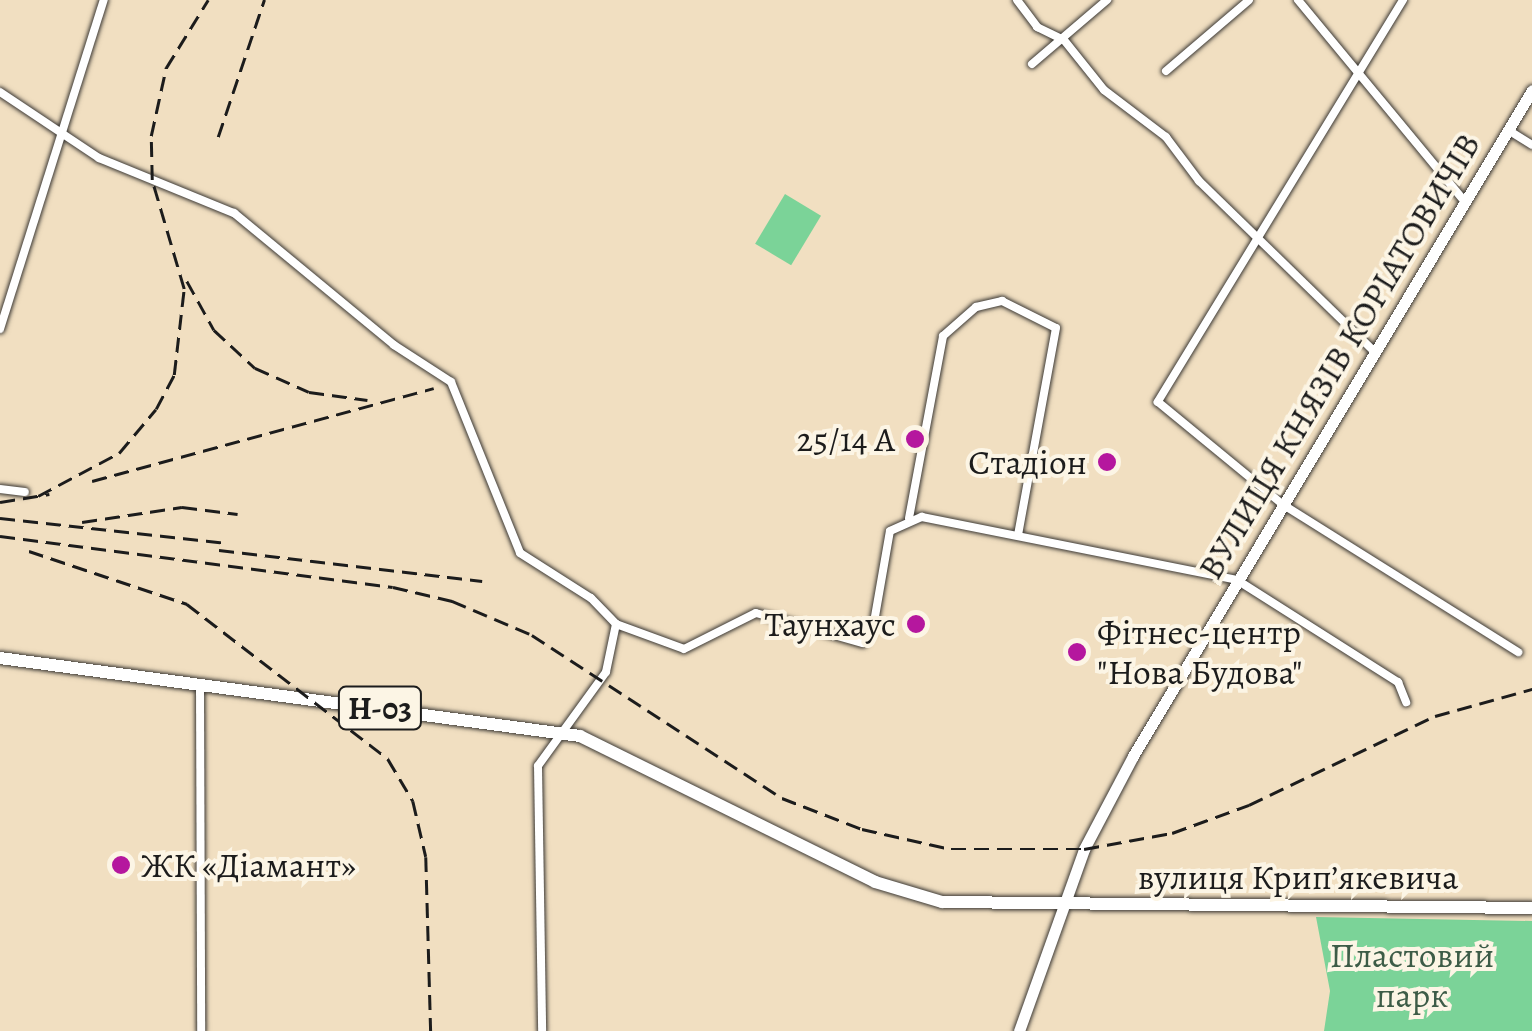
<!DOCTYPE html>
<meta charset="utf-8">
<style>
body{margin:0}
#map{position:relative;width:1532px;height:1031px;overflow:hidden;background:#f1dfc1;font-family:Alegreya,serif}
div>[style]{position:absolute}
.green>*{inset:0;background:#7bd398;transform-origin:0 0}
.roads{filter:drop-shadow(0 0 2px #3c3935) drop-shadow(0 0 2px #3c3935)}
.street>*{height:8px;margin:-4px;padding:0 4px;transform-origin:4px;border-radius:4px;background:#fff}
.secondary>*{height:11px;margin:-5.5px;padding:0 5.5px;transform-origin:5.5px;border-radius:5.5px;background:#fff}
.primary>*{height:12px;margin:-6px;padding:0 6px;transform-origin:6px;border-radius:6px;background:#fff}
.rail>*{height:2.5px;margin-top:-1.25px;transform-origin:0;background:repeating-linear-gradient(90deg,#1c1c1c 0 15px,transparent 0 23px)}
.dots>*{width:28px;height:28px;translate:-50% -50%;box-sizing:border-box;border:5px solid #fcf5e5;border-radius:50%}
span{translate:-50% -50%;white-space:nowrap;text-align:center;line-height:1.15;-webkit-text-stroke:8px #fcf5e5;paint-order:stroke}
.shield-label span{padding:2px 8px;background:#fcf5e5;border:2px solid;border-radius:8px;-webkit-text-stroke-width:0}
.shield-label{font-size:32px;color:#1c1c1c;font-weight:700}
.street-label{font-size:35px;color:#1c1c1c}
.poi-label{font-size:35px;color:#1c1c1c}
.right{translate:-100% -50%;text-align:right}
.left{translate:0 -50%;text-align:left}
.park-label{font-size:35px;color:#3d5c47}
</style>
<div id="map">
<div class="green">
<div style="left:785px;top:194px;width:42px;height:58px;rotate:31deg"></div>
<div style="clip-path:polygon(1316px 917px,1532px 921px,1532px 1031px,1324px 1031px,1330px 991px)"></div>
</div>
<div class="roads">
<div class="street">
<div style="left:1017px;top:0;width:34px;rotate:53deg"></div>
<div style="left:1037px;top:27px;width:30px;rotate:26deg"></div>
<div style="left:1064px;top:40px;width:64px;rotate:51.3deg"></div>
<div style="left:1104px;top:90px;width:78px;rotate:37.2deg"></div>
<div style="left:1166px;top:137px;width:55px;rotate:53.1deg"></div>
<div style="left:1199px;top:181px;width:241px;rotate:44.2deg"></div>
<div style="left:1298px;top:0;width:261px;rotate:50.4deg"></div>
<div style="left:1403px;top:0;width:471px;rotate:121.4deg"></div>
<div style="left:1158px;top:402px;width:161px;rotate:39.4deg"></div>
<div style="left:1282px;top:504px;width:279px;rotate:32.1deg"></div>
<div style="left:1032px;top:64px;width:99px;rotate:-40.5deg"></div>
<div style="left:1166px;top:71px;width:109px;rotate:-40.5deg"></div>
<div style="left:0;top:92px;width:119px;rotate:33.7deg"></div>
<div style="left:99px;top:158px;width:146px;rotate:22.2deg"></div>
<div style="left:234px;top:213px;width:207px;rotate:39.5deg"></div>
<div style="left:394px;top:345px;width:68px;rotate:33deg"></div>
<div style="left:451px;top:382px;width:184px;rotate:68deg"></div>
<div style="left:520px;top:553px;width:84px;rotate:32.4deg"></div>
<div style="left:591px;top:598px;width:36px;rotate:46deg"></div>
<div style="left:616px;top:624px;width:49px;rotate:101.8deg"></div>
<div style="left:606px;top:672px;width:116px;rotate:125.9deg"></div>
<div style="left:538px;top:766px;width:265px;rotate:89.1deg"></div>
<div style="left:1508px;top:130px;width:28px;rotate:32deg"></div>
<div style="left:0;top:329px;width:345px;rotate:-72.5deg"></div>
<div style="left:0;top:489px;width:25px;rotate:7deg"></div>
<div style="left:909px;top:518px;width:185px;rotate:-79.4deg"></div>
<div style="left:943px;top:336px;width:44px;rotate:-41.3deg"></div>
<div style="left:976px;top:307px;width:27px;rotate:-13deg"></div>
<div style="left:1002px;top:301px;width:60px;rotate:26.6deg"></div>
<div style="left:1056px;top:328px;width:210px;rotate:100.4deg"></div>
<div style="left:616px;top:624px;width:72px;rotate:20.2deg"></div>
<div style="left:684px;top:649px;width:80px;rotate:-26.6deg"></div>
<div style="left:756px;top:613px;width:111px;rotate:15.7deg"></div>
<div style="left:863px;top:643px;width:18px;rotate:-56deg"></div>
<div style="left:873px;top:628px;width:98px;rotate:-80.1deg"></div>
<div style="left:890px;top:531px;width:35px;rotate:-24deg"></div>
<div style="left:922px;top:517px;width:321px;rotate:11.3deg"></div>
<div style="left:1237px;top:580px;width:191px;rotate:32.4deg"></div>
<div style="left:1398px;top:682px;width:22px;rotate:68deg"></div>
<div style="left:200px;top:686px;width:345px;rotate:89.8deg"></div>
</div>
<div class="secondary">
<div style="left:1019px;top:1031px;width:193px;rotate:-70.3deg"></div>
<div style="left:1084px;top:849px;width:105px;rotate:-62.2deg"></div>
<div style="left:1133px;top:756px;width:776px;rotate:-59.07deg"></div>
</div>
<div class="primary">
<div style="left:0;top:658px;width:585px;rotate:7.66deg"></div>
<div style="left:580px;top:736px;width:329px;rotate:26.3deg"></div>
<div style="left:875px;top:882px;width:70px;rotate:16.6deg"></div>
<div style="left:942px;top:902px;width:590px;rotate:0.58deg"></div>
</div>
</div>
<div class="rail">
<div style="left:218px;top:137px;width:145px;rotate:-71.4deg"></div>
<div style="left:187px;top:281px;width:56px;rotate:61.1deg"></div>
<div style="left:214px;top:330px;width:56px;rotate:42.8deg"></div>
<div style="left:255px;top:368px;width:59px;rotate:24deg"></div>
<div style="left:309px;top:392px;width:59px;rotate:7.9deg"></div>
<div style="left:92px;top:481px;width:354px;rotate:-15.2deg"></div>
<div style="left:38px;top:496px;width:92px;rotate:-28deg"></div>
<div style="left:119px;top:453px;width:57px;rotate:-49.9deg"></div>
<div style="left:156px;top:409px;width:38px;rotate:-62deg"></div>
<div style="left:174px;top:375px;width:87px;rotate:-83.4deg"></div>
<div style="left:184px;top:289px;width:114px;rotate:-106.4deg"></div>
<div style="left:152px;top:180px;width:44px;rotate:-91.3deg"></div>
<div style="left:151px;top:136px;width:70px;rotate:-77.6deg"></div>
<div style="left:166px;top:68px;width:80px;rotate:-58.3deg"></div>
<div style="left:0;top:502px;width:50px;rotate:-9.3deg"></div>
<div style="left:0;top:518px;width:226px;rotate:6.3deg"></div>
<div style="left:82px;top:522px;width:101px;rotate:-8.5deg"></div>
<div style="left:182px;top:507px;width:56px;rotate:7.1deg"></div>
<div style="left:0;top:536px;width:396px;rotate:7.4deg"></div>
<div style="left:393px;top:587px;width:61px;rotate:13.3deg"></div>
<div style="left:452px;top:601px;width:87px;rotate:23deg"></div>
<div style="left:532px;top:635px;width:298px;rotate:33.1deg"></div>
<div style="left:782px;top:798px;width:86px;rotate:21.2deg"></div>
<div style="left:862px;top:829px;width:91px;rotate:12.7deg"></div>
<div style="left:951px;top:849px;width:133px"></div>
<div style="left:1084px;top:849px;width:89px;rotate:-10.3deg"></div>
<div style="left:1172px;top:833px;width:82px;rotate:-20deg"></div>
<div style="left:1249px;top:805px;width:206px;rotate:-25.6deg"></div>
<div style="left:1435px;top:716px;width:101px;rotate:-15.6deg"></div>
<div style="left:219px;top:550px;width:265px;rotate:6.7deg"></div>
<div style="left:29px;top:551px;width:167px;rotate:18.5deg"></div>
<div style="left:187px;top:604px;width:254px;rotate:37.6deg"></div>
<div style="left:388px;top:759px;width:49px;rotate:59.2deg"></div>
<div style="left:413px;top:801px;width:57px;rotate:76.9deg"></div>
<div style="left:426px;top:857px;width:174px;rotate:88.4deg"></div>
</div>
<div class="dots">
<div style="left:915px;top:439px;background:#b5179e"></div>
<div style="left:1107px;top:462px;background:#b5179e"></div>
<div style="left:916px;top:624px;background:#b5179e"></div>
<div style="left:1077px;top:652px;background:#b5179e"></div>
<div style="left:121px;top:865px;background:#b5179e"></div>
</div>
<div class="shield-label">
<span style="left:380px;top:708px">Н-03</span>
</div>
<div class="street-label">
<span style="left:1339px;top:356px;rotate:-59deg">ВУЛИЦЯ КНЯЗІВ КОРІАТОВИЧІВ</span>
<span style="left:1298px;top:877px">вулиця Крипʼякевича</span>
</div>
<div class="poi-label">
<span class="right" style="left:895px;top:439px">25/14 А</span>
<span class="right" style="left:1087px;top:462px">Стадіон</span>
<span class="right" style="left:896px;top:624px">Таунхаус</span>
<span class="left" style="left:1097px;top:652px">Фітнес-центр<br>"Нова Будова"</span>
<span class="left" style="left:141px;top:865px">ЖК «Діамант»</span>
</div>
<div class="park-label">
<span style="left:1412px;top:975px">Пластовий<br>парк</span>
</div>
</div>
